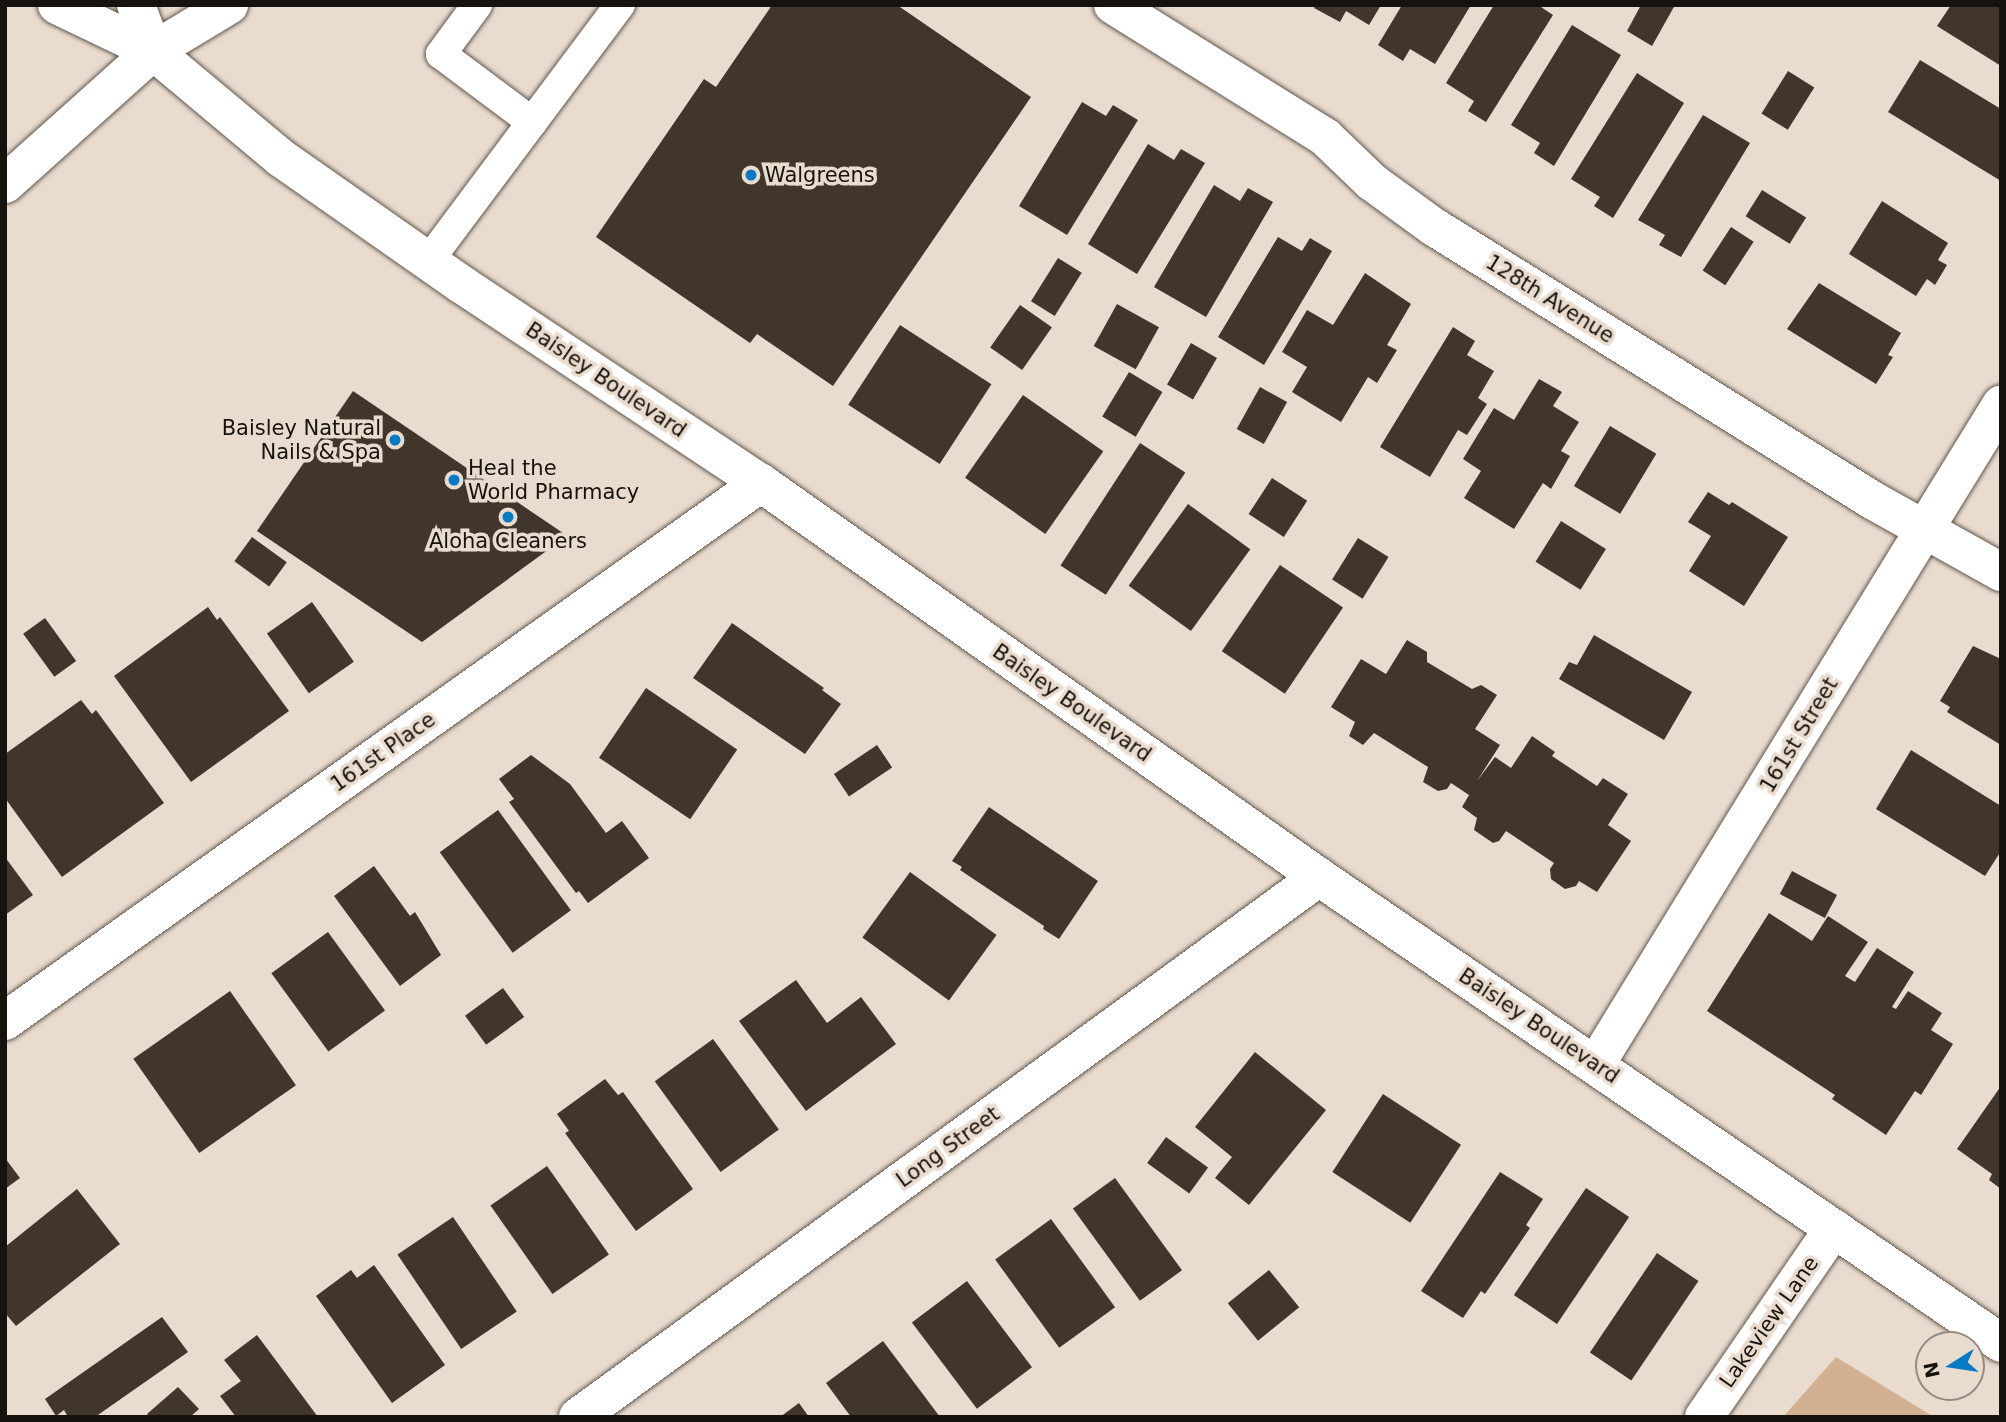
<!DOCTYPE html>
<style>
body{margin:0}
#map{position:relative;width:2006px;height:1422px;overflow:hidden;background:#e9dccf;font-family:"DejaVu Sans",sans-serif}
div>[style]{position:absolute}
.green>*{inset:0;background:#d1b192}
.building>*{inset:0;background:#41362c;transform-origin:0 0}
.roads{filter:drop-shadow(0 0 2px #62574c) drop-shadow(0 0 2px #62574c)}
.lane>*{height:30px;margin:-15px;padding:0 15px;transform-origin:15px;border-radius:15px;background:#fff}
.street>*{height:38px;margin:-19px;padding:0 19px;transform-origin:19px;border-radius:19px;background:#fff}
.secondary>*{height:38px;margin:-19px;padding:0 19px;transform-origin:19px;border-radius:19px;background:#fff}
.dots>*{width:19px;height:19px;translate:-50% -50%;box-sizing:border-box;border:4px solid #e9dccf;border-radius:50%}
span{translate:-50% -50%;white-space:nowrap;text-align:center;line-height:1.15;-webkit-text-stroke:7px #e9dccf;paint-order:stroke}
.poi-label{font-size:21px;color:#16120d}
.left{translate:0 -50%;text-align:left}
.right{translate:-100% -50%;text-align:right}
.street-label{font-size:21px;color:#16120d}
.frame{position:absolute;inset:0;border:7px solid #16120d;pointer-events:none}
.north{position:absolute;left:1915px;top:1331px;width:70px;height:70px;box-sizing:border-box;background:#e9dccf;border:2px solid #958b81;border-radius:50%;rotate:258deg;font-size:19px;font-weight:700;line-height:28px;text-align:center;color:#16120d}
.north::after{content:'';display:block;margin:auto;width:24px;height:32px;background:#067ac4;clip-path:polygon(50% 0,100% 100%,50% 72%,0 100%)}
</style>
<div id="map">
<div class="green">
<div style="clip-path:polygon(1836px 1357px,1934px 1417px,1783px 1417px)"></div>
</div>
<div class="building">
<div style="clip-path:polygon(772px 5px,897px 5px,1031px 97px,833px 386px,757px 334px,750px 343px,596px 237px,704px 79px,716px 87px)"></div>
<div style="clip-path:polygon(1316px 5px,1381px 5px,1369px 25px,1346px 11px,1340px 22px,1314px 8px)"></div>
<div style="clip-path:polygon(1402px 5px,1471px 5px,1435px 64px,1410px 49px,1403px 61px,1378px 45px)"></div>
<div style="clip-path:polygon(1494px 5px,1538px 5px,1553px 15px,1486px 122px,1468px 111px,1474px 101px,1446px 83px)"></div>
<div style="clip-path:polygon(1641px 5px,1675px 5px,1652px 46px,1627px 31px)"></div>
<div style="clip-path:polygon(1951px 5px,2001px 5px,2001px 66px,1937px 26px)"></div>
<div style="clip-path:polygon(1572px 25px,1621px 55px,1554px 166px,1534px 153px,1540px 143px,1511px 125px)"></div>
<div style="clip-path:polygon(1920px 60px,2001px 109px,2001px 181px,1888px 112px)"></div>
<div style="left:1788px;top:71px;width:31px;height:50px;rotate:32deg"></div>
<div style="clip-path:polygon(1637px 73px,1684px 103px,1613px 218px,1594px 206px,1600px 197px,1571px 179px)"></div>
<div style="clip-path:polygon(1082px 102px,1106px 116px,1113px 105px,1138px 120px,1067px 235px,1019px 206px)"></div>
<div style="clip-path:polygon(1703px 115px,1750px 143px,1681px 257px,1659px 245px,1665px 235px,1638px 220px)"></div>
<div style="clip-path:polygon(1148px 144px,1174px 160px,1181px 149px,1205px 163px,1137px 274px,1088px 244px)"></div>
<div style="clip-path:polygon(1214px 185px,1240px 201px,1248px 188px,1273px 202px,1206px 317px,1154px 287px)"></div>
<div style="left:1762px;top:190px;width:52px;height:31px;rotate:32deg"></div>
<div style="clip-path:polygon(1882px 201px,1948px 243px,1938px 260px,1947px 265px,1935px 285px,1927px 279px,1916px 296px,1849px 254px)"></div>
<div style="left:1731px;top:227px;width:27px;height:52px;rotate:33deg"></div>
<div style="clip-path:polygon(1278px 237px,1302px 251px,1310px 238px,1332px 251px,1264px 365px,1218px 337px)"></div>
<div style="left:1058px;top:258px;width:28px;height:51px;rotate:32deg"></div>
<div style="clip-path:polygon(1365px 273px,1411px 304px,1387px 345px,1397px 350px,1377px 383px,1368px 377px,1341px 422px,1292px 392px,1307px 367px,1282px 352px,1307px 310px,1333px 325px)"></div>
<div style="clip-path:polygon(1819px 283px,1901px 333px,1888px 355px,1893px 357px,1876px 384px,1787px 329px)"></div>
<div style="left:1117px;top:304px;width:48px;height:48px;rotate:29deg"></div>
<div style="left:1020px;top:305px;width:39px;height:52px;rotate:35deg"></div>
<div style="left:900px;top:325px;width:109px;height:95px;rotate:33deg"></div>
<div style="clip-path:polygon(1453px 327px,1475px 341px,1467px 355px,1494px 371px,1478px 398px,1487px 404px,1467px 435px,1458px 430px,1430px 477px,1380px 447px)"></div>
<div style="left:1191px;top:343px;width:30px;height:48px;rotate:30deg"></div>
<div style="left:1129px;top:372px;width:39px;height:52px;rotate:31deg"></div>
<div style="clip-path:polygon(1539px 379px,1562px 392px,1553px 406px,1579px 422px,1561px 451px,1570px 456px,1551px 489px,1543px 483px,1514px 529px,1464px 498px,1481px 471px,1463px 459px,1494px 408px,1514px 420px)"></div>
<div style="left:1260px;top:387px;width:31px;height:48px;rotate:29deg"></div>
<div style="clip-path:polygon(353px 391px,563px 533px,556px 544px,422px 642px,257px 531px)"></div>
<div style="left:1023px;top:395px;width:98px;height:101px;rotate:35deg"></div>
<div style="left:1610px;top:426px;width:54px;height:70px;rotate:31deg"></div>
<div style="left:1140px;top:443px;width:54px;height:146px;rotate:33deg"></div>
<div style="left:1272px;top:478px;width:42px;height:43px;rotate:33deg"></div>
<div style="clip-path:polygon(1708px 492px,1729px 505px,1732px 502px,1788px 537px,1744px 606px,1689px 571px,1711px 536px,1688px 522px)"></div>
<div style="left:1188px;top:504px;width:77px;height:101px;rotate:36deg"></div>
<div style="left:1561px;top:521px;width:53px;height:48px;rotate:32deg"></div>
<div style="left:252px;top:537px;width:43px;height:30px;rotate:36deg"></div>
<div style="left:1358px;top:538px;width:36px;height:49px;rotate:32deg"></div>
<div style="left:1280px;top:565px;width:76px;height:104px;rotate:34deg"></div>
<div style="left:312px;top:602px;width:73px;height:55px;rotate:55deg"></div>
<div style="clip-path:polygon(208px 607px,217px 620px,220px 617px,289px 711px,191px 782px,114px 676px)"></div>
<div style="left:45px;top:618px;width:53px;height:27px;rotate:54deg"></div>
<div style="clip-path:polygon(732px 623px,824px 688px,822px 690px,841px 704px,805px 754px,693px 678px)"></div>
<div style="clip-path:polygon(1594px 635px,1692px 692px,1664px 740px,1559px 679px,1569px 662px,1577px 665px)"></div>
<div style="clip-path:polygon(1407px 640px,1427px 652px,1427px 662px,1472px 689px,1481px 685px,1497px 695px,1475px 729px,1500px 745px,1477px 781px,1495px 757px,1511px 768px,1532px 736px,1555px 752px,1552px 756px,1597px 786px,1603px 778px,1628px 794px,1608px 825px,1631px 841px,1597px 892px,1579px 881px,1576px 886px,1565px 889px,1551px 879px,1550px 869px,1554px 863px,1506px 831px,1499px 841px,1493px 843px,1474px 830px,1477px 818px,1462px 807px,1469px 795px,1451px 783px,1447px 789px,1438px 791px,1423px 782px,1428px 767px,1374px 733px,1363px 745px,1349px 736px,1355px 722px,1331px 707px,1361px 659px,1386px 674px)"></div>
<div style="clip-path:polygon(1973px 646px,2001px 659px,2001px 745px,1947px 712px,1950px 707px,1940px 701px)"></div>
<div style="left:646px;top:688px;width:110px;height:84px;rotate:34deg"></div>
<div style="clip-path:polygon(81px 700px,92px 714px,96px 710px,164px 803px,62px 877px,5px 798px,5px 754px)"></div>
<div style="left:877px;top:745px;width:27px;height:52px;rotate:56deg"></div>
<div style="clip-path:polygon(1911px 750px,2001px 806px,2001px 851px,1985px 876px,1876px 809px)"></div>
<div style="clip-path:polygon(531px 755px,570px 784px,606px 833px,622px 821px,649px 858px,588px 903px,579px 891px,576px 893px,509px 802px,514px 799px,499px 779px)"></div>
<div style="clip-path:polygon(989px 807px,1098px 881px,1059px 939px,1043px 929px,1044px 926px,960px 870px,962px 867px,952px 861px)"></div>
<div style="left:498px;top:810px;width:124px;height:72px;rotate:54deg"></div>
<div style="clip-path:polygon(5px 857px,33px 895px,5px 915px)"></div>
<div style="clip-path:polygon(374px 866px,410px 916px,415px 912px,441px 955px,400px 986px,334px 896px)"></div>
<div style="left:1792px;top:871px;width:51px;height:26px;rotate:28deg"></div>
<div style="left:910px;top:872px;width:107px;height:81px;rotate:36deg"></div>
<div style="clip-path:polygon(1769px 913px,1812px 941px,1828px 916px,1868px 942px,1845px 976px,1855px 982px,1877px 948px,1914px 972px,1892px 1007px,1896px 1009px,1908px 991px,1942px 1013px,1931px 1030px,1953px 1044px,1921px 1095px,1915px 1091px,1886px 1135px,1832px 1099px,1835px 1095px,1707px 1011px)"></div>
<div style="left:328px;top:932px;width:97px;height:70px;rotate:54deg"></div>
<div style="clip-path:polygon(796px 980px,827px 1023px,861px 997px,896px 1044px,806px 1111px,739px 1021px)"></div>
<div style="left:503px;top:988px;width:36px;height:47px;rotate:54deg"></div>
<div style="left:230px;top:991px;width:115px;height:118px;rotate:55deg"></div>
<div style="left:713px;top:1039px;width:112px;height:72px;rotate:54deg"></div>
<div style="clip-path:polygon(1255px 1052px,1326px 1110px,1249px 1205px,1215px 1178px,1232px 1157px,1195px 1127px)"></div>
<div style="clip-path:polygon(605px 1079px,618px 1095px,623px 1092px,693px 1189px,636px 1231px,565px 1133px,569px 1131px,557px 1114px)"></div>
<div style="clip-path:polygon(2001px 1086px,2001px 1189px,1989px 1180px,1992px 1174px,1957px 1149px)"></div>
<div style="left:1383px;top:1094px;width:93px;height:93px;rotate:33deg"></div>
<div style="left:1166px;top:1137px;width:52px;height:32px;rotate:36deg"></div>
<div style="clip-path:polygon(5px 1158px,20px 1178px,5px 1189px)"></div>
<div style="left:547px;top:1166px;width:108px;height:69px;rotate:55deg"></div>
<div style="clip-path:polygon(1500px 1172px,1543px 1199px,1526px 1225px,1530px 1228px,1485px 1294px,1481px 1291px,1463px 1318px,1421px 1291px)"></div>
<div style="left:1115px;top:1178px;width:114px;height:52px;rotate:54deg"></div>
<div style="left:1586px;top:1188px;width:52px;height:129px;rotate:34deg"></div>
<div style="clip-path:polygon(77px 1189px,120px 1244px,16px 1326px,5px 1313px,5px 1247px)"></div>
<div style="left:453px;top:1217px;width:114px;height:67px;rotate:56deg"></div>
<div style="left:1051px;top:1219px;width:109px;height:69px;rotate:54deg"></div>
<div style="left:1657px;top:1253px;width:50px;height:120px;rotate:34deg"></div>
<div style="clip-path:polygon(374px 1265px,445px 1365px,392px 1403px,316px 1296px,351px 1270px,357px 1278px)"></div>
<div style="left:1269px;top:1270px;width:48px;height:53px;rotate:51deg"></div>
<div style="left:967px;top:1281px;width:108px;height:69px;rotate:53deg"></div>
<div style="clip-path:polygon(162px 1317px,188px 1352px,95px 1417px,68px 1417px,64px 1410px,56px 1416px,45px 1399px)"></div>
<div style="clip-path:polygon(257px 1335px,318px 1417px,236px 1417px,220px 1396px,241px 1381px,224px 1360px)"></div>
<div style="clip-path:polygon(883px 1341px,940px 1417px,851px 1417px,826px 1383px)"></div>
<div style="clip-path:polygon(178px 1387px,199px 1409px,190px 1417px,150px 1417px,147px 1414px)"></div>
<div style="clip-path:polygon(799px 1403px,809px 1417px,780px 1417px)"></div>
</div>
<div class="roads">
<div class="lane">
<div style="left:477px;top:5px;width:61px;rotate:126.3deg"></div>
<div style="left:441px;top:54px;width:114px;rotate:36.8deg"></div>
<div style="left:429px;top:260px;width:319px;rotate:-53.2deg"></div>
</div>
<div class="street">
<div style="left:1113px;top:5px;width:250px;rotate:31.9deg"></div>
<div style="left:1325px;top:137px;width:65px;rotate:43.8deg"></div>
<div style="left:1372px;top:182px;width:77px;rotate:36deg"></div>
<div style="left:1434px;top:227px;width:516px;rotate:31.93deg"></div>
<div style="left:1872px;top:500px;width:148px;rotate:29.2deg"></div>
<div style="left:5px;top:1021px;width:928px;rotate:-35.44deg"></div>
<div style="left:1596px;top:1064px;width:774px;rotate:-58.43deg"></div>
<div style="left:578px;top:1417px;width:917px;rotate:-36.08deg"></div>
<div style="left:1704px;top:1417px;width:229px;rotate:-55.5deg"></div>
</div>
<div class="secondary">
<div style="left:57px;top:5px;width:106px;rotate:25.6deg"></div>
<div style="left:153px;top:51px;width:167px;rotate:39.9deg"></div>
<div style="left:281px;top:158px;width:220px;rotate:35deg"></div>
<div style="left:461px;top:284px;width:360px;rotate:33.6deg"></div>
<div style="left:761px;top:483px;width:683px;rotate:35.23deg"></div>
<div style="left:1319px;top:877px;width:826px;rotate:34.34deg"></div>
<div style="left:136px;top:5px;width:49px;rotate:69.7deg"></div>
<div style="left:5px;top:184px;width:199px;rotate:-41.9deg"></div>
<div style="left:153px;top:51px;width:89px;rotate:-31.2deg"></div>
</div>
</div>
<div class="dots">
<div style="left:751px;top:175px;background:#067ac4"></div>
<div style="left:395px;top:440px;background:#067ac4"></div>
<div style="left:454px;top:480px;background:#067ac4"></div>
<div style="left:508px;top:517px;background:#067ac4"></div>
</div>
<div class="poi-label">
<span class="left" style="left:765px;top:175px">Walgreens</span>
<span class="right" style="left:381px;top:440px">Baisley Natural<br>Nails &amp; Spa</span>
<span class="left" style="left:468px;top:480px">Heal the<br>World Pharmacy</span>
<span style="left:508px;top:541px">Aloha Cleaners</span>
</div>
<div class="street-label">
<span style="left:1550px;top:299px;rotate:32deg">128th Avenue</span>
<span style="left:606px;top:380px;rotate:34deg">Baisley Boulevard</span>
<span style="left:1072px;top:703px;rotate:35deg">Baisley Boulevard</span>
<span style="left:1799px;top:735px;rotate:-59deg">161st Street</span>
<span style="left:383px;top:752px;rotate:-35deg">161st Place</span>
<span style="left:1539px;top:1026px;rotate:34deg">Baisley Boulevard</span>
<span style="left:948px;top:1147px;rotate:-36deg">Long Street</span>
<span style="left:1769px;top:1322px;rotate:-55deg">Lakeview Lane</span>
</div>
<div class="frame"></div>
<div class="north">N</div>
</div>
